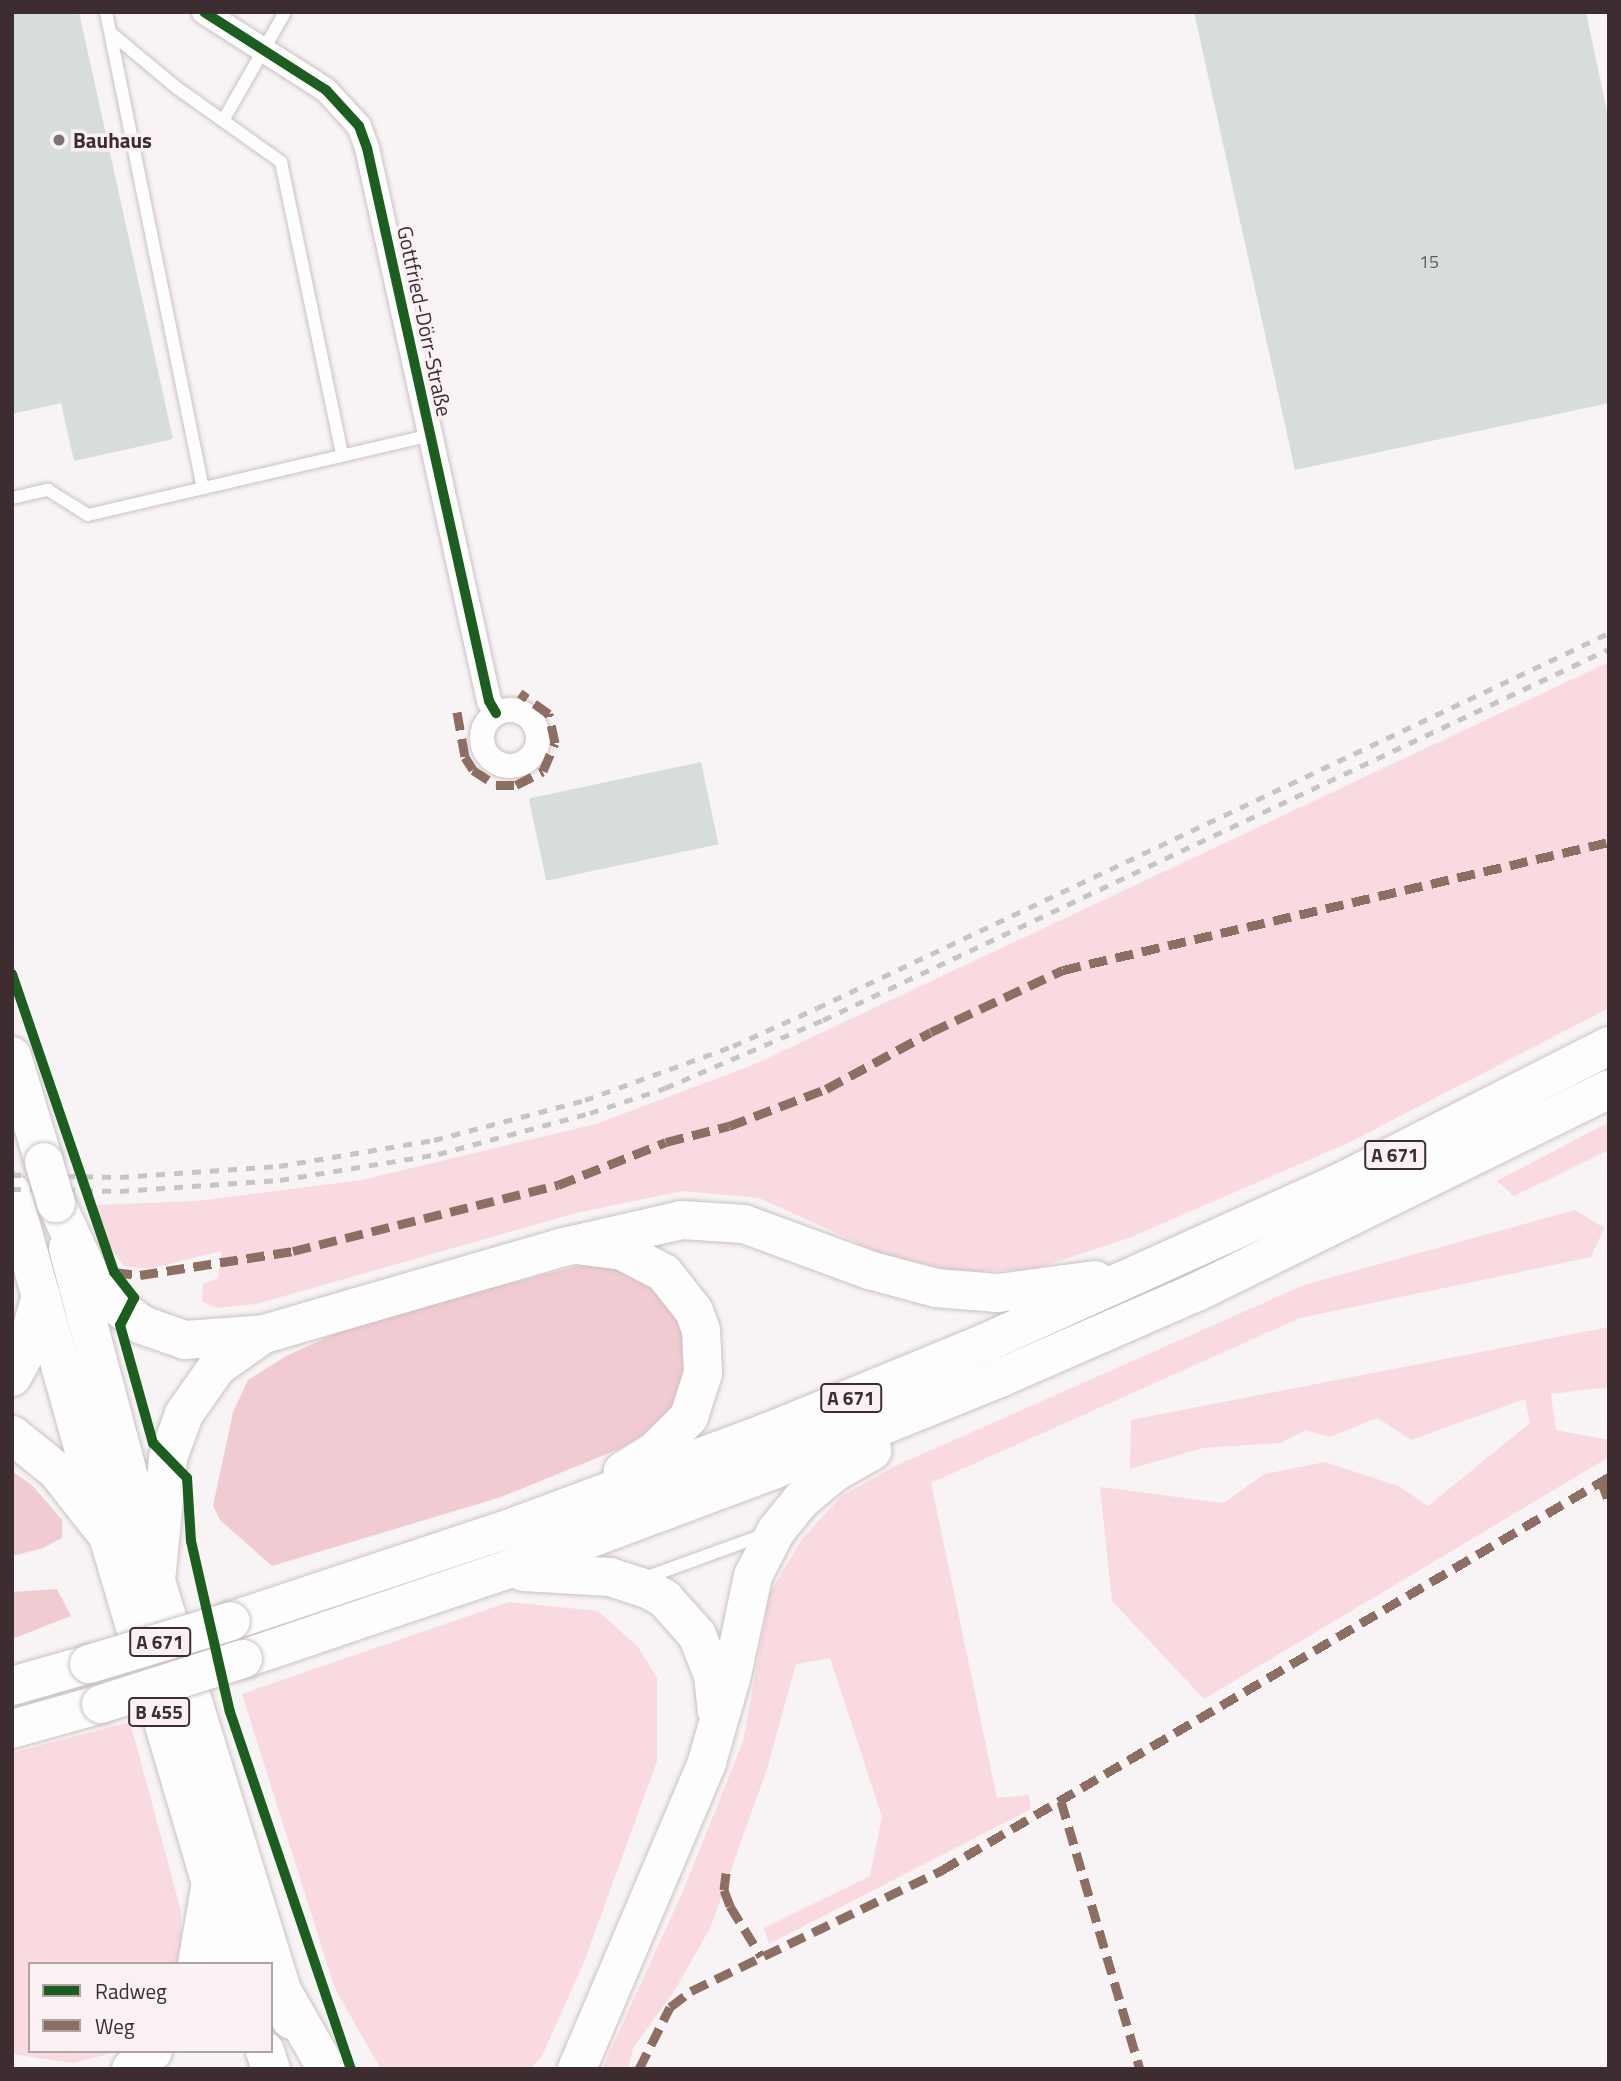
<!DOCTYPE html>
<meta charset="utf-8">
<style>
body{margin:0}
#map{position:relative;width:1621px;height:2081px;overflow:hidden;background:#f8f3f4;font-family:"Titillium Web",sans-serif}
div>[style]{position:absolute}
.green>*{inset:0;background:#f8dae0}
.forest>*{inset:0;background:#f1cbd2}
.building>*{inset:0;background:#d6dddc;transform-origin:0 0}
.roads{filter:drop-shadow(0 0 2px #cbc1c2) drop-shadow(0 0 2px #cbc1c2)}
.service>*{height:12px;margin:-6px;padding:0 6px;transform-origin:6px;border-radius:6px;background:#fefdfd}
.minor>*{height:24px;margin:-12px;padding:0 12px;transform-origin:12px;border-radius:12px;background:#fefdfd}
.minor>.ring{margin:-12px;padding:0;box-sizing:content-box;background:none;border:24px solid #fefdfd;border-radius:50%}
.primary>*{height:38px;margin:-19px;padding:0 19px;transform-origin:19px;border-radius:19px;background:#fefdfd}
.trunk>*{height:38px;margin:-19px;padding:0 19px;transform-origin:19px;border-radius:19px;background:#fefdfd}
.motorway>*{height:38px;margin:-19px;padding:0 19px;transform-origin:19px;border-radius:19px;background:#fefdfd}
.rail>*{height:5px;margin-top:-2.5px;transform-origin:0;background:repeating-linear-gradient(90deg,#c7c4c4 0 9px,transparent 0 18px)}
.bridges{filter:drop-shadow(0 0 2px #cbc1c2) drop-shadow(0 0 2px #cbc1c2)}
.primary-bridge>*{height:38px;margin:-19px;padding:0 19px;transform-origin:19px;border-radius:19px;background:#fefdfd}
.motorway-bridge>*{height:38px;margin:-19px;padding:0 19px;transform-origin:19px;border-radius:19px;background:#fefdfd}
.quiet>*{height:9px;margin-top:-4.5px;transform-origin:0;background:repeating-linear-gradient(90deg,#8d6e63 0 18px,transparent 0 27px)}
.cycleway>*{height:10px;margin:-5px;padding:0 5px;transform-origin:5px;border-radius:5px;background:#1b5e20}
.dots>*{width:19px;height:19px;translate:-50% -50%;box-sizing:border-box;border:4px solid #faf1f3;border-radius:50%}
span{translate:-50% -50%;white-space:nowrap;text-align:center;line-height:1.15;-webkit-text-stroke:7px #faf1f3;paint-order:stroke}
.number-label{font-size:18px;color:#64595b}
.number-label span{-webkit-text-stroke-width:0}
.shield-label span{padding:2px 5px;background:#faf1f3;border:2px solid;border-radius:5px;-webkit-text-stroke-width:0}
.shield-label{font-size:19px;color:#3e2d30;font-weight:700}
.poi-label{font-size:21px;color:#3e2d30;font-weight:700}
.left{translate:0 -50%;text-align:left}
.street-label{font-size:21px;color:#3e2d30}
.frame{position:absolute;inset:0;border:14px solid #3e2d30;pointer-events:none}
.legend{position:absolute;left:28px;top:1962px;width:245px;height:91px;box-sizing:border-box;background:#faf1f3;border:2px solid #afa3a5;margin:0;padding:9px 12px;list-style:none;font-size:21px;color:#3e2d30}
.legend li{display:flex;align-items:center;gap:14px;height:35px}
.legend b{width:35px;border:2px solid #afa3a5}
</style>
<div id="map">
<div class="green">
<div style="clip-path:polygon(1609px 662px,1609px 1008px,1348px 1143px,1129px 1238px,1034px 1269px,958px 1272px,880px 1253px,759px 1198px,682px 1191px,576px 1213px,256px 1304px,217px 1308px,202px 1301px,203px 1284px,218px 1278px,222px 1251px,148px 1269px,124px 1266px,108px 1245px,95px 1205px,198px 1201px,362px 1180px,596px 1124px,755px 1064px)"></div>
<div style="clip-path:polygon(1609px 1122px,1609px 1150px,1514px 1196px,1497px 1181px)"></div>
<div style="clip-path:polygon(1575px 1210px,1604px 1228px,1591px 1257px,1300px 1318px,931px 1483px,997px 1798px,1029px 1795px,1031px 1809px,769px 1944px,764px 1928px,870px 1876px,882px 1817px,830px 1658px,796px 1664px,767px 1769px,711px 1926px,675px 1990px,633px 2048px,628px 2069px,602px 2069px,683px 1891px,743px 1742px,770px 1593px,802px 1539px,842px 1496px,893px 1467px,1304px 1285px)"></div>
<div style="clip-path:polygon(1609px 1327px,1609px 1387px,1551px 1394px,1556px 1430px,1609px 1440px,1609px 1457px,1204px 1699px,1112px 1601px,1100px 1487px,1223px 1503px,1265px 1474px,1325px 1462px,1398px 1486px,1428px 1506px,1530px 1423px,1525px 1399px,1411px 1440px,1378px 1418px,1329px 1437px,1306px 1430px,1281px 1443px,1203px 1448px,1130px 1469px,1131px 1420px)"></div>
<div style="clip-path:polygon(509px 1602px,598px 1611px,638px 1647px,657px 1678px,657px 1761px,584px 1962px,542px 2056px,530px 2069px,381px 2069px,335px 1989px,242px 1694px)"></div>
<div style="clip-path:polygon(130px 1722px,181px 1911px,181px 1964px,30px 1964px,30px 2051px,120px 2051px,73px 2063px,12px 2054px,12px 1753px)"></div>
</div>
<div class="forest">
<div style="clip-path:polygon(585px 1264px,631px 1267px,662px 1280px,693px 1335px,674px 1409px,654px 1428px,619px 1449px,501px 1497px,272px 1566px,220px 1520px,213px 1506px,233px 1412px,248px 1380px,286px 1356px,363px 1321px)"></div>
<div style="clip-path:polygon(12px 1471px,33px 1486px,62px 1520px,62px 1538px,43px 1548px,12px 1556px)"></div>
<div style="clip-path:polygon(57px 1589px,71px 1616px,12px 1639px,12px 1592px)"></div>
</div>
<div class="building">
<div style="clip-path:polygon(12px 12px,79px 12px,173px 439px,74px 461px,61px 403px,12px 414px)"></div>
<div style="clip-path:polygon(1194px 12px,1586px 12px,1609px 121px,1609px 403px,1295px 470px)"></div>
<div style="left:701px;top:762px;width:84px;height:176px;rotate:78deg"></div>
</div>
<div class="roads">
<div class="service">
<div style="left:106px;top:12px;width:486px;rotate:78.5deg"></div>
<div style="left:111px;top:33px;width:86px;rotate:39.8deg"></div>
<div style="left:177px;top:88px;width:128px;rotate:35.4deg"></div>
<div style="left:281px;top:162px;width:299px;rotate:78.2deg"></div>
<div style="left:224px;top:119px;width:123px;rotate:-60.3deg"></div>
<div style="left:12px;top:498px;width:37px;rotate:-13deg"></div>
<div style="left:48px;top:490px;width:47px;rotate:32deg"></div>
<div style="left:88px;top:515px;width:352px;rotate:-13.1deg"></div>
<div style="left:645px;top:1578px;width:126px;rotate:-20deg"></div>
</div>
<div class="minor">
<div style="left:204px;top:12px;width:145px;rotate:32.6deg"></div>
<div style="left:326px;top:90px;width:49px;rotate:47.5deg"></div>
<div style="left:359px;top:126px;width:23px;rotate:70deg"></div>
<div style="left:367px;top:148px;width:566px;rotate:77.56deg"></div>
<div style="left:489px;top:701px;width:14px;rotate:60deg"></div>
<div class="ring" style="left:482px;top:710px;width:32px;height:32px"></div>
</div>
<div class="primary">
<div style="left:12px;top:1056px;width:111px;rotate:73.2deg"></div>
<div style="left:12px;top:1193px;width:356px;rotate:74.4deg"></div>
<div style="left:68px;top:1248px;width:342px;rotate:75.1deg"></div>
</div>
<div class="trunk">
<div style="left:108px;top:1536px;width:446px;rotate:73.5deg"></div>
<div style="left:156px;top:1581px;width:459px;rotate:72.9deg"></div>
<div style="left:265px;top:2051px;width:19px;rotate:72deg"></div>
</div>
<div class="motorway">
<div style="left:56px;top:1203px;width:87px;rotate:64.9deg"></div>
<div style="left:93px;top:1282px;width:28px;rotate:46deg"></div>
<div style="left:112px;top:1302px;width:38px;rotate:37deg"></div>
<div style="left:142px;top:1325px;width:46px;rotate:19.2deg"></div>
<div style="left:185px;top:1340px;width:79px;rotate:-4.3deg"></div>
<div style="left:264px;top:1334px;width:312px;rotate:-16.2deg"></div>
<div style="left:564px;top:1247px;width:121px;rotate:-12.9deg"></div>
<div style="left:682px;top:1220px;width:62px;rotate:3.7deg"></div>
<div style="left:744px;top:1224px;width:133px;rotate:20.2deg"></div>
<div style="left:869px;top:1270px;width:69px;rotate:15deg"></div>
<div style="left:936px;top:1288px;width:62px;rotate:4.6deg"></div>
<div style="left:998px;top:1293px;width:98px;rotate:-7.6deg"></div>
<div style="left:583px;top:1246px;width:39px;rotate:7deg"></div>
<div style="left:622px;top:1251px;width:47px;rotate:27.6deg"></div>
<div style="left:664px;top:1273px;width:48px;rotate:51.7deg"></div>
<div style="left:694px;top:1311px;width:20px;rotate:70deg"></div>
<div style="left:701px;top:1330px;width:43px;rotate:87.3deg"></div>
<div style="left:703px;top:1373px;width:46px;rotate:107.7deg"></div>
<div style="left:689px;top:1417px;width:48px;rotate:135deg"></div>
<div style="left:655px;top:1451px;width:38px;rotate:148deg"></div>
<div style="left:12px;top:1377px;width:25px;rotate:-61deg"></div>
<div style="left:24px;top:1355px;width:61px;rotate:-73.9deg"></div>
<div style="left:12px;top:1435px;width:58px;rotate:38.7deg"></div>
<div style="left:57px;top:1471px;width:83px;rotate:51.9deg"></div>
<div style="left:523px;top:1572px;width:87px;rotate:3.3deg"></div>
<div style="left:610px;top:1577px;width:40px;rotate:18deg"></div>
<div style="left:648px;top:1589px;width:20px;rotate:30deg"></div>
<div style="left:665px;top:1599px;width:48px;rotate:48.4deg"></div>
<div style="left:697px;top:1635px;width:43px;rotate:68.2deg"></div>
<div style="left:713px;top:1675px;width:36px;rotate:84deg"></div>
<div style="left:156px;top:1581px;width:124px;rotate:-84.4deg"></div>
<div style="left:168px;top:1458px;width:47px;rotate:-70deg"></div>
<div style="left:184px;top:1414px;width:57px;rotate:-54.9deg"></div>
<div style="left:217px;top:1367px;width:52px;rotate:-35.5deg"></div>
<div style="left:231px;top:1621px;width:304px;rotate:-18.4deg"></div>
<div style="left:519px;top:1525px;width:266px;rotate:-20.5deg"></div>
<div style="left:768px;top:1432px;width:237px;rotate:-22.3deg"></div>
<div style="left:987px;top:1342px;width:386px;rotate:-24.3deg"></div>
<div style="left:1339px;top:1183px;width:303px;rotate:-26.9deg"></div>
<div style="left:243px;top:1659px;width:274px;rotate:-18.7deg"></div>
<div style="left:503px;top:1571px;width:294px;rotate:-20.5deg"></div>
<div style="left:778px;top:1468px;width:242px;rotate:-22.1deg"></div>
<div style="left:1002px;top:1377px;width:213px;rotate:-23.6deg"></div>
<div style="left:1197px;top:1292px;width:459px;rotate:-26.2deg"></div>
<div style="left:12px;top:1686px;width:80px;rotate:-15.9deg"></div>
<div style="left:12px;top:1729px;width:92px;rotate:-15.7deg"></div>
<div style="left:197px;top:1964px;width:77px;rotate:-80.3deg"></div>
<div style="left:281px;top:1989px;width:92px;rotate:60.1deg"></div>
<div style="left:131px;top:2069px;width:28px;rotate:-39deg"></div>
<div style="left:577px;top:2069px;width:333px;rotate:-67deg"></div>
<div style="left:707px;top:1762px;width:91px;rotate:-74deg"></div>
<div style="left:732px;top:1675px;width:101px;rotate:-78deg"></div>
<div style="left:753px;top:1576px;width:51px;rotate:-62.9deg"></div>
<div style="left:776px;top:1531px;width:40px;rotate:-51deg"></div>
<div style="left:801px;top:1500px;width:44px;rotate:-39.5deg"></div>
<div style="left:835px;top:1472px;width:43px;rotate:-29.6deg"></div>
</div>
</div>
<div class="rail">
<div style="left:12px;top:1175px;width:108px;rotate:1.1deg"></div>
<div style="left:120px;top:1177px;width:159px;rotate:-4deg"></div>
<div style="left:279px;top:1166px;width:157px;rotate:-9.5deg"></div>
<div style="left:434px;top:1140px;width:156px;rotate:-14.8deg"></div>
<div style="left:585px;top:1100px;width:158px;rotate:-20deg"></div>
<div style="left:733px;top:1046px;width:92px;rotate:-24.3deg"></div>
<div style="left:817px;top:1008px;width:876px;rotate:-25.34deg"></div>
<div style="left:12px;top:1189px;width:108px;rotate:1.1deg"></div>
<div style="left:120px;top:1191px;width:160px;rotate:-3.9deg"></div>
<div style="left:280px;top:1180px;width:160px;rotate:-9.3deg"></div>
<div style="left:438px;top:1154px;width:157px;rotate:-15.1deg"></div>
<div style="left:590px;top:1113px;width:79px;rotate:-18.4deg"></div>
<div style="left:665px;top:1088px;width:172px;rotate:-23.3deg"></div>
<div style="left:823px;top:1020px;width:869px;rotate:-25.27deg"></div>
</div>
<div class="bridges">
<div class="primary-bridge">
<div style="left:44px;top:1162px;width:43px;rotate:73.7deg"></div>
</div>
<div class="motorway-bridge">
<div style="left:89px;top:1664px;width:148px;rotate:-16.8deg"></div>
<div style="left:101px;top:1704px;width:149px;rotate:-17.6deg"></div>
</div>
</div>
<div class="quiet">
<div style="left:457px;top:712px;width:46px;rotate:79.9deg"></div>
<div style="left:465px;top:757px;width:15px;rotate:58deg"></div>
<div style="left:473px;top:770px;width:27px;rotate:33deg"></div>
<div style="left:496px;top:785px;width:20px"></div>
<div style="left:516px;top:785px;width:30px;rotate:-27deg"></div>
<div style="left:543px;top:771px;width:30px;rotate:-67deg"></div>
<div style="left:555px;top:743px;width:30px;rotate:-102deg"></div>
<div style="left:549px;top:714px;width:36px;rotate:-144deg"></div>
<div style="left:114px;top:1272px;width:26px;rotate:7deg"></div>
<div style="left:140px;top:1275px;width:155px;rotate:-8.9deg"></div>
<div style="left:293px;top:1251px;width:273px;rotate:-14deg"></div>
<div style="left:558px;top:1185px;width:116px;rotate:-21.7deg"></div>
<div style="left:666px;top:1142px;width:65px;rotate:-14.3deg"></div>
<div style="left:729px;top:1126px;width:104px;rotate:-20.9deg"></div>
<div style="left:826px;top:1089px;width:119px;rotate:-28.5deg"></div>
<div style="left:931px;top:1032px;width:146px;rotate:-25.2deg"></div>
<div style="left:1063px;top:970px;width:561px;rotate:-13.19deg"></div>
<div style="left:1601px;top:1481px;width:22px;rotate:69deg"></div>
<div style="left:1061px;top:1801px;width:279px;rotate:73.6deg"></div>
<div style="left:726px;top:1873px;width:17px;rotate:97deg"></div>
<div style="left:724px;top:1890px;width:17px;rotate:69deg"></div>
<div style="left:730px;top:1906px;width:59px;rotate:58.2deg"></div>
<div style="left:639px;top:2069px;width:69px;rotate:-63.4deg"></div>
<div style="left:670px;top:2007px;width:26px;rotate:-37deg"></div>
<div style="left:691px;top:1991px;width:279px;rotate:-25.7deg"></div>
<div style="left:942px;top:1870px;width:774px;rotate:-30.51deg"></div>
</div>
<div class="cycleway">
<div style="left:204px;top:12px;width:145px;rotate:32.6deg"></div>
<div style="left:326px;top:90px;width:49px;rotate:47.5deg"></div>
<div style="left:359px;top:126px;width:23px;rotate:70deg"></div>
<div style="left:367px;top:148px;width:566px;rotate:77.56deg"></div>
<div style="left:489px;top:701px;width:14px;rotate:60deg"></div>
<div style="left:12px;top:974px;width:315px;rotate:71.1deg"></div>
<div style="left:114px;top:1272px;width:33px;rotate:52deg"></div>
<div style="left:134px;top:1298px;width:30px;rotate:117deg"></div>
<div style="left:120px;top:1325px;width:123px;rotate:74.4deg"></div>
<div style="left:153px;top:1443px;width:49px;rotate:45.8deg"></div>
<div style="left:187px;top:1478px;width:63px;rotate:86.4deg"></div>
<div style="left:191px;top:1541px;width:175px;rotate:77.2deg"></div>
<div style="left:230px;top:1712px;width:377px;rotate:71.3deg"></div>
</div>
<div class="dots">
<div style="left:59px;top:140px;background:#7f7275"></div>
</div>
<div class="number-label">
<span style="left:1429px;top:262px">15</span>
</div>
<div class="shield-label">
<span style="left:1395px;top:1155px">A 671</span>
<span style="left:851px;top:1398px">A 671</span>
<span style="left:160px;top:1642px">A 671</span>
<span style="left:159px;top:1712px">B 455</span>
</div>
<div class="poi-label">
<span class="left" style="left:73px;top:140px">Bauhaus</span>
</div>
<div class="street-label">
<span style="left:425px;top:321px;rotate:78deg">Gottfried-Dörr-Straße</span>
</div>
<div class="frame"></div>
<ul class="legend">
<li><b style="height:9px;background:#1b5e20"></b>Radweg</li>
<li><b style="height:9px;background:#8d6e63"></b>Weg</li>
</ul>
</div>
